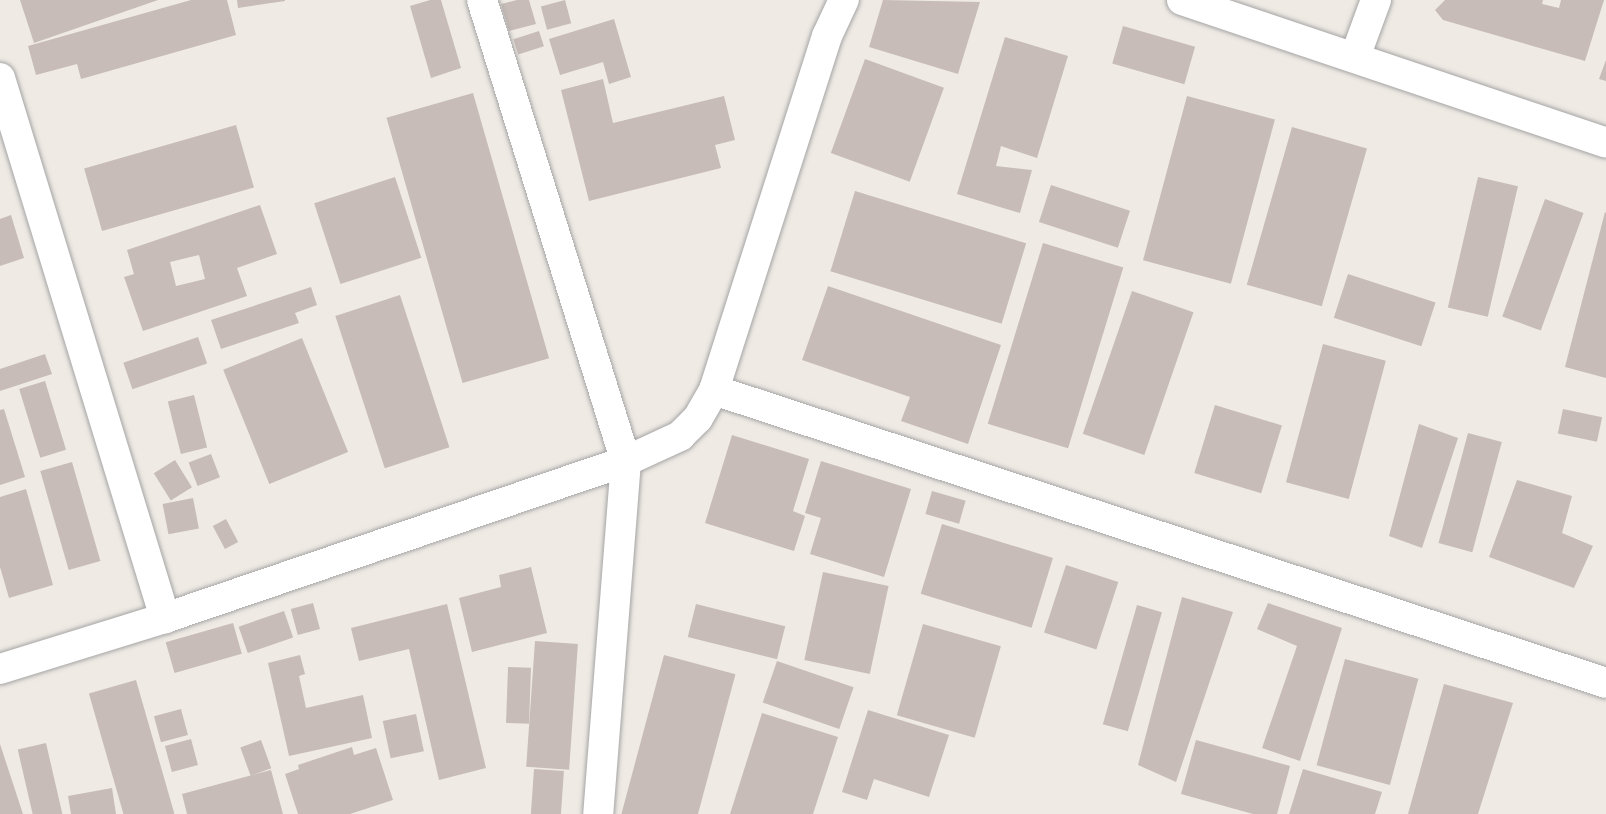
<!DOCTYPE html>
<style>
body{margin:0}
#map{position:relative;width:1606px;height:814px;overflow:hidden;background:#efeae4;font-family:Karla,sans-serif}
div>[style]{position:absolute}
.building>*{inset:0;background:#c7bcb7;transform-origin:0 0}
.roads{filter:drop-shadow(0 0 2px #a5a5a5) drop-shadow(0 0 2px #a5a5a5)}
.minor>*{height:30px;margin:-15px;padding:0 15px;transform-origin:15px;border-radius:15px;background:#fff}
span{translate:-50% -50%;white-space:nowrap;text-align:center;line-height:1.15;-webkit-text-stroke:5px #fff;paint-order:stroke}
</style>
<div id="map">
<div class="building">
<div style="clip-path:polygon(20px 0,158px 0,34px 43px)"></div>
<div style="clip-path:polygon(191px 0,227px 0,236px 35px,81px 79px,77px 64px,36px 75px,28px 46px)"></div>
<div style="clip-path:polygon(237px 0,285px 0,285px 1px,238px 8px)"></div>
<div style="clip-path:polygon(430px 0,441px 0,461px 68px,431px 78px,410px 6px)"></div>
<div style="clip-path:polygon(517px 0,529px 0,536px 24px,509px 31px,501px 4px)"></div>
<div style="left:565px;top:0;width:24px;height:25px;rotate:75deg"></div>
<div style="clip-path:polygon(883px 0,980px 2px,958px 74px,869px 47px)"></div>
<div style="clip-path:polygon(1445px 0,1543px 0,1542px 4px,1559px 8px,1561px 0,1604px 0,1585px 61px,1443px 20px,1435px 10px)"></div>
<div style="clip-path:polygon(614px 19px,631px 77px,609px 84px,603px 62px,560px 75px,549px 39px)"></div>
<div style="left:1123px;top:26px;width:75px;height:39px;rotate:16deg"></div>
<div style="left:539px;top:31px;width:16px;height:27px;rotate:72deg"></div>
<div style="clip-path:polygon(1005px 37px,1068px 56px,1037px 158px,1001px 146px,996px 166px,1032px 170px,1020px 213px,957px 194px)"></div>
<div style="left:865px;top:59px;width:84px;height:100px;rotate:20deg"></div>
<div style="clip-path:polygon(1606px 60px,1606px 81px,1599px 79px)"></div>
<div style="clip-path:polygon(603px 79px,613px 123px,724px 96px,735px 140px,715px 145px,721px 168px,589px 201px,561px 90px)"></div>
<div style="left:473px;top:93px;width:276px;height:90px;rotate:74deg"></div>
<div style="left:1187px;top:96px;width:91px;height:170px;rotate:15deg"></div>
<div style="left:236px;top:125px;width:65px;height:158px;rotate:74deg"></div>
<div style="left:1292px;top:127px;width:78px;height:164px;rotate:16deg"></div>
<div style="left:395px;top:177px;width:85px;height:85px;rotate:72deg"></div>
<div style="left:1478px;top:177px;width:41px;height:134px;rotate:13deg"></div>
<div style="left:1051px;top:185px;width:83px;height:39px;rotate:18deg"></div>
<div style="left:855px;top:191px;width:179px;height:84px;rotate:17deg"></div>
<div style="left:1545px;top:199px;width:41px;height:125px;rotate:20deg"></div>
<div style="clip-path:polygon(evenodd,260px 205px,277px 254px,237px 268px,247px 296px,143px 331px,124px 277px,134px 274px,127px 250px,260px 205px,199px 255px,205px 279px,176px 286px,170px 262px,199px 255px)"></div>
<div style="clip-path:polygon(1605px 212px,1606px 213px,1606px 378px,1565px 367px)"></div>
<div style="clip-path:polygon(11px 215px,24px 258px,0 266px,0 219px)"></div>
<div style="left:1043px;top:243px;width:84px;height:189px;rotate:17deg"></div>
<div style="left:1348px;top:274px;width:92px;height:46px;rotate:18deg"></div>
<div style="clip-path:polygon(828px 286px,1001px 345px,968px 444px,901px 421px,910px 397px,802px 360px)"></div>
<div style="clip-path:polygon(311px 287px,317px 305px,295px 313px,299px 323px,221px 349px,211px 320px)"></div>
<div style="left:1132px;top:291px;width:65px;height:151px;rotate:19deg"></div>
<div style="left:400px;top:295px;width:160px;height:68px;rotate:72deg"></div>
<div style="left:198px;top:337px;width:28px;height:79px;rotate:71deg"></div>
<div style="left:302px;top:338px;width:123px;height:85px;rotate:68deg"></div>
<div style="left:1323px;top:344px;width:65px;height:143px;rotate:15deg"></div>
<div style="clip-path:polygon(45px 354px,52px 374px,0 391px,0 369px)"></div>
<div style="left:45px;top:381px;width:72px;height:27px;rotate:73deg"></div>
<div style="left:194px;top:395px;width:54px;height:27px;rotate:76deg"></div>
<div style="left:1215px;top:405px;width:70px;height:71px;rotate:17deg"></div>
<div style="clip-path:polygon(4px 409px,25px 477px,0 485px,0 410px)"></div>
<div style="left:1563px;top:409px;width:40px;height:25px;rotate:12deg"></div>
<div style="clip-path:polygon(1419px 424px,1458px 438px,1422px 548px,1389px 536px)"></div>
<div style="left:1468px;top:433px;width:35px;height:114px;rotate:15deg"></div>
<div style="clip-path:polygon(732px 435px,809px 459px,793px 511px,805px 516px,794px 551px,705px 523px)"></div>
<div style="left:211px;top:454px;width:25px;height:24px;rotate:69deg"></div>
<div style="left:175px;top:460px;width:32px;height:25px;rotate:58deg"></div>
<div style="clip-path:polygon(821px 461px,911px 489px,884px 577px,810px 554px,821px 518px,805px 513px)"></div>
<div style="left:72px;top:462px;width:103px;height:33px;rotate:74deg"></div>
<div style="clip-path:polygon(1517px 480px,1572px 496px,1562px 533px,1593px 546px,1574px 588px,1489px 557px)"></div>
<div style="clip-path:polygon(26px 489px,53px 585px,9px 598px,0 567px,0 497px)"></div>
<div style="left:932px;top:491px;width:35px;height:24px;rotate:16deg"></div>
<div style="left:193px;top:498px;width:31px;height:31px;rotate:79deg"></div>
<div style="left:226px;top:519px;width:26px;height:15px;rotate:62deg"></div>
<div style="left:942px;top:524px;width:116px;height:73px;rotate:17deg"></div>
<div style="left:1066px;top:565px;width:55px;height:71px;rotate:18deg"></div>
<div style="clip-path:polygon(531px 567px,547px 633px,472px 652px,459px 598px,501px 587px,499px 575px)"></div>
<div style="left:823px;top:572px;width:67px;height:90px;rotate:12deg"></div>
<div style="clip-path:polygon(1182px 597px,1233px 612px,1176px 782px,1138px 765px)"></div>
<div style="left:313px;top:603px;width:27px;height:23px;rotate:75deg"></div>
<div style="clip-path:polygon(1268px 603px,1342px 628px,1300px 761px,1262px 748px,1297px 646px,1257px 629px)"></div>
<div style="clip-path:polygon(447px 604px,486px 768px,439px 780px,409px 649px,359px 661px,351px 628px)"></div>
<div style="left:696px;top:604px;width:92px;height:34px;rotate:14deg"></div>
<div style="left:1137px;top:605px;width:26px;height:124px;rotate:16deg"></div>
<div style="left:284px;top:611px;width:28px;height:48px;rotate:71deg"></div>
<div style="left:233px;top:623px;width:32px;height:70px;rotate:74deg"></div>
<div style="left:923px;top:624px;width:81px;height:95px;rotate:16deg"></div>
<div style="left:535px;top:641px;width:43px;height:126px;rotate:4deg"></div>
<div style="clip-path:polygon(300px 655px,305px 674px,299px 676px,306px 708px,363px 695px,372px 738px,289px 756px,268px 663px)"></div>
<div style="left:664px;top:655px;width:74px;height:165px;rotate:15deg"></div>
<div style="left:1345px;top:659px;width:76px;height:110px;rotate:15deg"></div>
<div style="left:777px;top:661px;width:81px;height:44px;rotate:19deg"></div>
<div style="left:508px;top:667px;width:23px;height:56px;rotate:2deg"></div>
<div style="left:136px;top:680px;width:139px;height:49px;rotate:74deg"></div>
<div style="clip-path:polygon(1444px 684px,1513px 703px,1478px 814px,1408px 814px)"></div>
<div style="left:181px;top:709px;width:27px;height:28px;rotate:75deg"></div>
<div style="clip-path:polygon(868px 710px,949px 735px,929px 797px,874px 779px,867px 800px,842px 792px)"></div>
<div style="clip-path:polygon(762px 713px,838px 737px,813px 814px,730px 814px)"></div>
<div style="left:416px;top:714px;width:38px;height:34px;rotate:78deg"></div>
<div style="left:191px;top:739px;width:27px;height:27px;rotate:75deg"></div>
<div style="left:261px;top:740px;width:30px;height:22px;rotate:70deg"></div>
<div style="clip-path:polygon(1196px 740px,1290px 766px,1277px 814px,1253px 814px,1181px 794px)"></div>
<div style="left:46px;top:743px;width:73px;height:29px;rotate:77deg"></div>
<div style="clip-path:polygon(0 744px,23px 814px,0 814px)"></div>
<div style="clip-path:polygon(352px 747px,354px 755px,376px 748px,393px 800px,350px 814px,298px 814px,285px 774px,299px 769px,298px 765px)"></div>
<div style="left:534px;top:769px;width:30px;height:45px;rotate:4deg"></div>
<div style="clip-path:polygon(1303px 769px,1382px 792px,1375px 814px,1289px 814px)"></div>
<div style="clip-path:polygon(271px 770px,283px 814px,187px 814px,182px 794px)"></div>
<div style="clip-path:polygon(112px 788px,116px 814px,71px 814px,68px 796px)"></div>
</div>
<div class="roads">
<div class="minor">
<div style="left:482px;top:0;width:483px;rotate:72.7deg"></div>
<div style="left:626px;top:461px;width:354px;rotate:94.5deg"></div>
<div style="left:1182px;top:0;width:447px;rotate:18.6deg"></div>
<div style="left:1355px;top:57px;width:61px;rotate:-69.8deg"></div>
<div style="left:0;top:78px;width:565px;rotate:73.01deg"></div>
<div style="left:714px;top:390px;width:939px;rotate:18.18deg"></div>
<div style="left:0;top:669px;width:173px;rotate:-17.2deg"></div>
<div style="left:165px;top:618px;width:487px;rotate:-18.8deg"></div>
<div style="left:626px;top:461px;width:60px;rotate:-24.8deg"></div>
<div style="left:680px;top:436px;width:25px;rotate:-45deg"></div>
<div style="left:698px;top:418px;width:32px;rotate:-60deg"></div>
<div style="left:714px;top:390px;width:372px;rotate:-72.3deg"></div>
<div style="left:827px;top:36px;width:40px;rotate:-65deg"></div>
</div>
</div>
</div>
